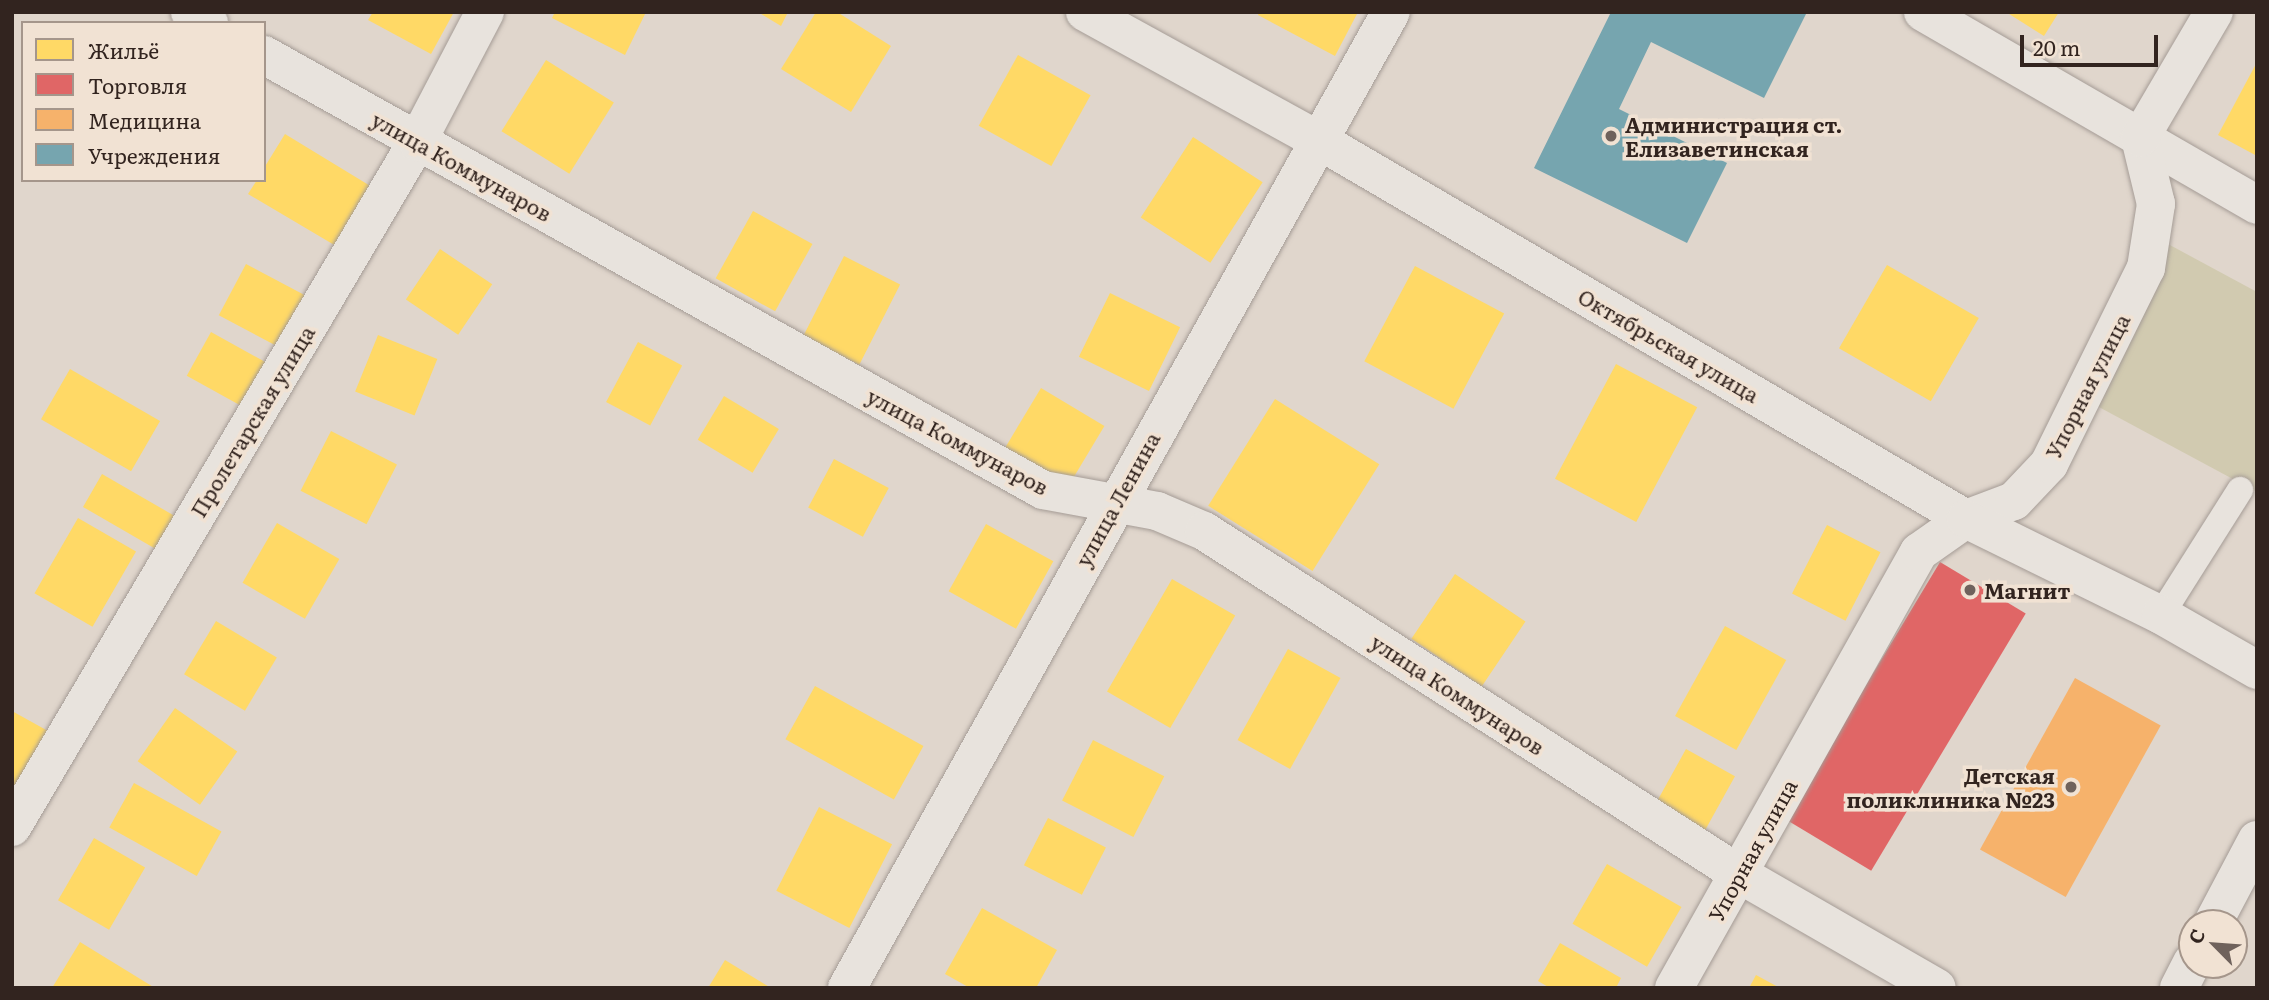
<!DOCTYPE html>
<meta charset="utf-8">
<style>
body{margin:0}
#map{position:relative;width:2269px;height:1000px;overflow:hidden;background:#e0d6cc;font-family:Literata,serif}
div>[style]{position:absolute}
.green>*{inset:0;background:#d1cab0}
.homes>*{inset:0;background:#ffd966;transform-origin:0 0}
.shops>*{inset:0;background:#e06666;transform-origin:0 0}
.health>*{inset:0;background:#f6b26b;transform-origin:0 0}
.public>*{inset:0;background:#76a5af}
.roads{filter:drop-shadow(0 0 2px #a59c96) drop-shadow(0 0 2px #a59c96)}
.service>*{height:26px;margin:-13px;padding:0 13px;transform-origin:13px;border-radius:13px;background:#e8e3dd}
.minor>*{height:38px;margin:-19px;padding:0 19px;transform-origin:19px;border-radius:19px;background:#e8e3dd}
.tertiary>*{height:38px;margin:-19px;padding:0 19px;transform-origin:19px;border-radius:19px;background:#e8e3dd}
.dots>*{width:19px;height:19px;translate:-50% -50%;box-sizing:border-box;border:4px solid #f1e2d3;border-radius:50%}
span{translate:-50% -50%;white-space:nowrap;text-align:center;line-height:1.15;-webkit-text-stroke:7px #f1e2d3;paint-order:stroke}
.poi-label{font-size:21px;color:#32241f;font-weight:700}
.left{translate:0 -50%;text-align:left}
.right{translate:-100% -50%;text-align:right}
.street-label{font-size:21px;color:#32241f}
.frame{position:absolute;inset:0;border:14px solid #32241f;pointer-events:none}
.legend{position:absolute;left:21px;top:21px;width:245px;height:161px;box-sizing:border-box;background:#f1e2d3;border:2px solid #a5968b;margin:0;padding:9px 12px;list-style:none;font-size:21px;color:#32241f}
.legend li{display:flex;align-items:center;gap:14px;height:35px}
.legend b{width:35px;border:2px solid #a5968b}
.north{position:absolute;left:2178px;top:909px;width:70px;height:70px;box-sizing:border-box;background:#f1e2d3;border:2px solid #a5968b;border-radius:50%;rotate:295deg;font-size:19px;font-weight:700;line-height:28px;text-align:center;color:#32241f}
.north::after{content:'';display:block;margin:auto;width:24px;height:32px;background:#6f625c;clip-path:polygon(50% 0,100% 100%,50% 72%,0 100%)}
.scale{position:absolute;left:2020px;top:35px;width:138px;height:32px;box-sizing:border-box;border:4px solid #32241f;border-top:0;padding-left:9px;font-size:21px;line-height:24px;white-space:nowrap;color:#32241f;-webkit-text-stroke:5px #f1e2d3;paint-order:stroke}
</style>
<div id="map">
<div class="green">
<div style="clip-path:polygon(2168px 244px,2257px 292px,2257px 492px,2084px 399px)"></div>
</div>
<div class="homes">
<div style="clip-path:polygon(373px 12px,454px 12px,431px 54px,368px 20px)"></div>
<div style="clip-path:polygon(555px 12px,646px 12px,625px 55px,552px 18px)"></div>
<div style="clip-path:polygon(758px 12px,788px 12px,781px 26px)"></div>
<div style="clip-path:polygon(816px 12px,837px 12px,891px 46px,851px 112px,781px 69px)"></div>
<div style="clip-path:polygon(1259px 12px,1358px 12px,1335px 56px,1258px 15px)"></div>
<div style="clip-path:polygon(2006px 12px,2059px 12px,2044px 36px)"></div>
<div style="left:1018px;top:55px;width:83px;height:81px;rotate:29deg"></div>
<div style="left:546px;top:60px;width:80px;height:84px;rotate:32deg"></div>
<div style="clip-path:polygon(2257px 62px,2257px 156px,2218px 135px)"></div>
<div style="clip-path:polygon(285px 134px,372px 187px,336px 246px,248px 194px,257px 180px,264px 180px,264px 168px)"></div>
<div style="left:1193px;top:137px;width:83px;height:96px;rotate:33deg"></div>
<div style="left:753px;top:211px;width:68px;height:77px;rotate:29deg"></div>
<div style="left:440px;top:249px;width:63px;height:61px;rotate:34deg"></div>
<div style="left:844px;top:256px;width:63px;height:90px;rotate:27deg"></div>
<div style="left:246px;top:264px;width:71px;height:58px;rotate:28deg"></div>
<div style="left:1887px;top:265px;width:106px;height:96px;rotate:30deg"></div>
<div style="left:1415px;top:266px;width:101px;height:108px;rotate:28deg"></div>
<div style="left:1110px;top:293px;width:78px;height:71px;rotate:26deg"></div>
<div style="left:211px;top:332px;width:63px;height:50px;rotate:29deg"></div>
<div style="left:378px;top:335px;width:64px;height:61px;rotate:22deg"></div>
<div style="left:638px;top:342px;width:50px;height:68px;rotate:28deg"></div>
<div style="left:1616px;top:364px;width:92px;height:130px;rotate:28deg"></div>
<div style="left:70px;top:369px;width:104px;height:58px;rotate:30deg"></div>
<div style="left:1041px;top:388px;width:74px;height:69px;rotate:31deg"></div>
<div style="left:724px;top:396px;width:64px;height:51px;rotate:31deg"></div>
<div style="left:1275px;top:399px;width:123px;height:126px;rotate:32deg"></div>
<div style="left:331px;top:431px;width:74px;height:67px;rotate:27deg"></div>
<div style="left:834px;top:459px;width:62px;height:55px;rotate:28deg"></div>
<div style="left:102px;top:474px;width:87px;height:38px;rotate:30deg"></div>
<div style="left:78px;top:518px;width:67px;height:87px;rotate:30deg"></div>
<div style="left:277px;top:523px;width:72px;height:69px;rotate:30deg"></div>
<div style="left:986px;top:524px;width:77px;height:77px;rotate:29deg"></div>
<div style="left:1827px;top:525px;width:60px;height:77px;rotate:27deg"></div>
<div style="left:1455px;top:574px;width:85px;height:78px;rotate:34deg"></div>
<div style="left:1172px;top:579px;width:73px;height:130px;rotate:30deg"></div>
<div style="left:216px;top:621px;width:71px;height:62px;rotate:31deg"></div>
<div style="left:1725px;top:626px;width:70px;height:103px;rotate:29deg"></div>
<div style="left:1288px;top:649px;width:60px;height:104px;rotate:29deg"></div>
<div style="left:815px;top:686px;width:124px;height:61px;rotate:29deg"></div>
<div style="left:175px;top:708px;width:76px;height:65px;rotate:35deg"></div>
<div style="clip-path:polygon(12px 711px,48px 731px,12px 794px)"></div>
<div style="left:1093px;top:740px;width:80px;height:68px;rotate:27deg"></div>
<div style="left:1686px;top:749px;width:56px;height:64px;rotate:29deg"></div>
<div style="left:134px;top:783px;width:100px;height:51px;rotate:29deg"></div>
<div style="left:819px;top:807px;width:82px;height:94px;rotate:27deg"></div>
<div style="left:1048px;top:818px;width:65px;height:53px;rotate:27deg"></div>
<div style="left:94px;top:838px;width:59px;height:72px;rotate:30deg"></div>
<div style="left:1607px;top:864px;width:86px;height:69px;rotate:30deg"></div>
<div style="clip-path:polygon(982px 908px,1057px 950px,1036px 988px,970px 988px,945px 974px)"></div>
<div style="clip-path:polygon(80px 942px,155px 988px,52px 988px)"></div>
<div style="clip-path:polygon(1560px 943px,1621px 978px,1616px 988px,1550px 988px,1538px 981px)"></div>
<div style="clip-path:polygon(725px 960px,771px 988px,708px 988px)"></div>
<div style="clip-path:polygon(1756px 975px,1780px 988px,1749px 988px)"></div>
</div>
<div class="shops">
<div style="left:1940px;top:562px;width:100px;height:300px;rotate:31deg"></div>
</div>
<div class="health">
<div style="left:2075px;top:678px;width:98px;height:196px;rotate:29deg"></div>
</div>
<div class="public">
<div style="clip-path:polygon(1611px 12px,1807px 12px,1764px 98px,1651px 42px,1619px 109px,1727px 163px,1687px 243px,1534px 168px)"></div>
</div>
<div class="roads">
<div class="service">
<div style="left:2161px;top:615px;width:148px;rotate:-57.7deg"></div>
</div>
<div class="minor">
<div style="left:190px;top:12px;width:22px;rotate:30deg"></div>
<div style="left:1085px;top:12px;width:268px;rotate:28.8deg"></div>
<div style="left:1923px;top:12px;width:386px;rotate:30deg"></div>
<div style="left:264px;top:55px;width:892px;rotate:29.18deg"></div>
<div style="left:1043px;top:490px;width:116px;rotate:10.4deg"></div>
<div style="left:1157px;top:511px;width:51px;rotate:23.1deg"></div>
<div style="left:1204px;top:531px;width:636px;rotate:32.66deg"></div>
<div style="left:1739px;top:874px;width:228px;rotate:29.9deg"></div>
<div style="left:12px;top:827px;width:796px;rotate:-59.41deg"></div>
<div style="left:417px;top:142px;width:147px;rotate:-62.4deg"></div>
<div style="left:2213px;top:923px;width:94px;rotate:-62.1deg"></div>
<div style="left:1674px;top:988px;width:500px;rotate:-60.67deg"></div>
<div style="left:1919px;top:552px;width:57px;rotate:-35.1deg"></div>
<div style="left:1966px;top:519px;width:51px;rotate:-20.6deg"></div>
<div style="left:2014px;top:501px;width:51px;rotate:-46.6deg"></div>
<div style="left:2049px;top:464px;width:219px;rotate:-63.7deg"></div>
<div style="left:2146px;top:268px;width:65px;rotate:-81.1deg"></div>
<div style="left:2156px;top:204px;width:68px;rotate:-103.6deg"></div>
<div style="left:2140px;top:138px;width:146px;rotate:-59.6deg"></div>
<div style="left:2179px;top:988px;width:29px;rotate:-63deg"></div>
</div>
<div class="tertiary">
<div style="left:1320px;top:141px;width:748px;rotate:30.33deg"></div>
<div style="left:1966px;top:519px;width:217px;rotate:26.2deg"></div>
<div style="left:2161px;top:615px;width:111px;rotate:29.8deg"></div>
<div style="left:847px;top:988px;width:1117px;rotate:-60.87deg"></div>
</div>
</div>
<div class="dots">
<div style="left:1611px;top:136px;background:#6f625c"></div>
<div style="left:1970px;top:590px;background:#6f625c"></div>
<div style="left:2071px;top:787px;background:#6f625c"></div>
</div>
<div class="poi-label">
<span class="left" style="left:1625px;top:136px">Администрация ст.<br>Елизаветинская</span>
<span class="left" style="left:1984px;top:590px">Магнит</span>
<span class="right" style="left:2055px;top:787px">Детская<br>поликлиника №23</span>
</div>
<div class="street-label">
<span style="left:462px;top:166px;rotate:29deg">улица Коммунаров</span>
<span style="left:1669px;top:345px;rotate:30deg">Октябрьская улица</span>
<span style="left:2087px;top:386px;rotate:-63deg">Упорная улица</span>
<span style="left:252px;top:421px;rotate:-59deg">Пролетарская улица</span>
<span style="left:958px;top:441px;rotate:28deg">улица Коммунаров</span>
<span style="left:1117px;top:499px;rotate:-61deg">улица Ленина</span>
<span style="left:1458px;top:694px;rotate:33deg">улица Коммунаров</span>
<span style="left:1752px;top:850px;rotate:-61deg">Упорная улица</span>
</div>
<div class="frame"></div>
<ul class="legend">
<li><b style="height:19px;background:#ffd966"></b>Жильё</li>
<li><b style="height:19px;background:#e06666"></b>Торговля</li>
<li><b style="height:19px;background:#f6b26b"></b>Медицина</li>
<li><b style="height:19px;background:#76a5af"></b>Учреждения</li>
</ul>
<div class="north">С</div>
<div class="scale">20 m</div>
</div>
